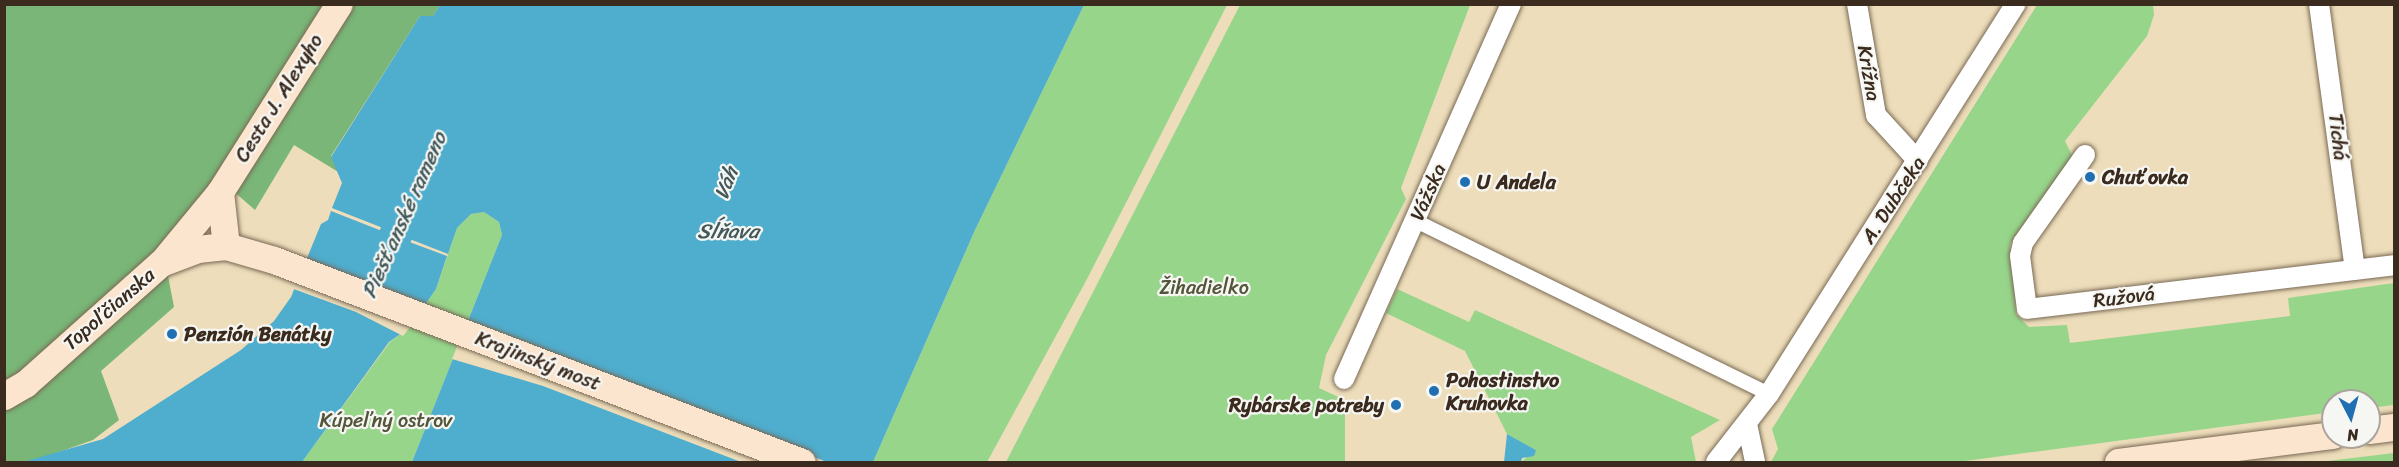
<!DOCTYPE html>
<meta charset="utf-8">
<style>
body{margin:0}
#map{position:relative;width:2399px;height:467px;overflow:hidden;background:#edddba;font-family:Sriracha,sans-serif}
div>[style]{position:absolute}
.green>*{inset:0;background:#97d58b}
.forest>*{inset:0;background:#79b677}
.water>*{inset:0;background:#4fadcd}
.pier>*{inset:0;background:#edddba}
.river>*{height:33px;margin:-16.5px;padding:0 16.5px;transform-origin:16.5px;border-radius:16.5px;background:#4fadcd}
.roads{filter:drop-shadow(0 0 2px #796955) drop-shadow(0 0 2px #796955)}
.pedestrian>*{height:14px;margin:-7px;padding:0 7px;transform-origin:7px;border-radius:7px;background:#fff}
.minor>*{height:20px;margin:-10px;padding:0 10px;transform-origin:10px;border-radius:10px;background:#fff}
.secondary>*{height:27px;margin:-13.5px;padding:0 13.5px;transform-origin:13.5px;border-radius:13.5px;background:#fce5cf}
.dots>*{width:16px;height:16px;translate:-50% -50%;box-sizing:border-box;border:3px solid #f6f6f2;border-radius:50%}
span{translate:-50% -50%;white-space:nowrap;text-align:center;line-height:1.15;-webkit-text-stroke:4.5px #f6f6f2;paint-order:stroke}
.street-label{font-size:20px;color:#3b2a1e}
.poi-label{font-size:20px;color:#3b2a1e;font-weight:700}
.left{translate:0 -50%;text-align:left}
.right{translate:-100% -50%;text-align:right}
.park-label{font-size:20px;color:#525539}
.water-label{font-size:21px;color:#42585b;font-style:italic}
.frame{position:absolute;inset:0;border:6px solid #3b2a1e;pointer-events:none}
.north{position:absolute;left:2321px;top:389px;width:60px;height:60px;box-sizing:border-box;background:#f6f6f2;border:2px solid #aba49d;border-radius:50%;rotate:174deg;font-size:16px;font-weight:700;line-height:24px;text-align:center;color:#3b2a1e}
.north::after{content:'';display:block;margin:auto;width:21px;height:27px;background:#1f6fb2;clip-path:polygon(50% 0,100% 100%,50% 72%,0 100%)}
</style>
<div id="map">
<div class="green">
<div style="clip-path:polygon(1084px 5px,1227px 5px,1087px 279px,987px 462px,873px 462px,975px 230px)"></div>
<div style="clip-path:polygon(1240px 5px,1470px 5px,1401px 188px,1406px 199px,1326px 355px,1319px 388px,1345px 400px,1345px 462px,1006px 462px)"></div>
<div style="clip-path:polygon(2037px 5px,2153px 5px,2154px 15px,2147px 36px,2065px 141px,2073px 157px,2010px 244px,2016px 314px,2029px 327px,2067px 325px,2070px 343px,2290px 316px,2288px 298px,2394px 283px,2394px 405px,2369px 408px,2369px 401px,2333px 401px,2333px 412px,1958px 462px,1771px 462px,1778px 449px,1772px 429px)"></div>
<div style="clip-path:polygon(484px 212px,499px 222px,502px 235px,412px 462px,302px 462px,390px 342px,409px 328px,436px 289px,457px 228px,471px 214px)"></div>
<div style="clip-path:polygon(1397px 289px,1469px 322px,1475px 310px,1720px 420px,1691px 437px,1696px 462px,1521px 462px,1536px 450px,1507px 434px,1465px 351px,1386px 313px)"></div>
<div style="clip-path:polygon(2394px 453px,2394px 462px,2319px 462px,2336px 460px)"></div>
</div>
<div class="forest">
<div style="clip-path:polygon(4px 5px,440px 5px,433px 16px,420px 16px,331px 156px,340px 173px,294px 145px,255px 210px,224px 183px,164px 255px,174px 307px,101px 371px,119px 420px,93px 440px,31px 462px,5px 462px)"></div>
</div>
<div class="water">
<div style="clip-path:polygon(440px 5px,1084px 5px,975px 230px,873px 462px,412px 462px,502px 235px,499px 222px,484px 212px,471px 214px,457px 228px,448px 254px,397px 234px,403px 205px,395px 206px,383px 228px,332px 208px,342px 183px,331px 157px,420px 16px,433px 16px)"></div>
<div style="clip-path:polygon(331px 211px,382px 231px,382px 242px,388px 244px,396px 237px,447px 256px,436px 289px,409px 328px,389px 342px,302px 462px,23px 462px,103px 439px,241px 350px,274px 321px,291px 297px,321px 224px,328px 220px)"></div>
<div style="clip-path:polygon(1507px 434px,1536px 450px,1534px 456px,1522px 458px,1521px 462px,1504px 462px)"></div>
</div>
<div class="pier">
<div style="clip-path:polygon(302px 261px,426px 308px,403px 336px,356px 312px,291px 288px)"></div>
<div style="clip-path:polygon(466px 324px,827px 462px,741px 462px,543px 386px,452px 359px)"></div>
</div>
<div class="river">
<div style="left:376px;top:284px;width:110px;rotate:-68.8deg"></div>
</div>
<div class="roads">
<div class="pedestrian">
<div style="left:1416px;top:221px;width:393px;rotate:26.1deg"></div>
</div>
<div class="minor">
<div style="left:1857px;top:4px;width:113px;rotate:80.3deg"></div>
<div style="left:1876px;top:115px;width:62px;rotate:47.6deg"></div>
<div style="left:2319px;top:4px;width:268px;rotate:82.3deg"></div>
<div style="left:2085px;top:155px;width:108px;rotate:125.2deg"></div>
<div style="left:2023px;top:243px;width:13px;rotate:103deg"></div>
<div style="left:2020px;top:256px;width:53px;rotate:82.5deg"></div>
<div style="left:2027px;top:309px;width:370px;rotate:-6.8deg"></div>
<div style="left:1344px;top:379px;width:411px;rotate:-66deg"></div>
<div style="left:1747px;top:424px;width:39px;rotate:78deg"></div>
<div style="left:1716px;top:462px;width:86px;rotate:-52.1deg"></div>
<div style="left:1769px;top:394px;width:462px;rotate:-57.7deg"></div>
</div>
<div class="secondary">
<div style="left:220px;top:192px;width:54px;rotate:83.7deg"></div>
<div style="left:163px;top:261px;width:89px;rotate:-50.4deg"></div>
<div style="left:220px;top:192px;width:222px;rotate:-57.7deg"></div>
<div style="left:4px;top:396px;width:24px;rotate:-30deg"></div>
<div style="left:25px;top:384px;width:182px;rotate:-41.7deg"></div>
<div style="left:161px;top:263px;width:39px;rotate:-21deg"></div>
<div style="left:197px;top:249px;width:29px;rotate:-6deg"></div>
<div style="left:226px;top:246px;width:50px;rotate:16.3deg"></div>
<div style="left:274px;top:260px;width:565px;rotate:20.94deg"></div>
<div style="left:2369px;top:430px;width:25px;rotate:-7deg"></div>
<div style="left:2118px;top:462px;width:217px;rotate:-7.2deg"></div>
</div>
</div>
<div class="dots">
<div style="left:2090px;top:177px;background:#1f6fb2"></div>
<div style="left:1465px;top:182px;background:#1f6fb2"></div>
<div style="left:172px;top:334px;background:#1f6fb2"></div>
<div style="left:1434px;top:391px;background:#1f6fb2"></div>
<div style="left:1396px;top:405px;background:#1f6fb2"></div>
</div>
<div class="street-label">
<span style="left:1869px;top:73px;rotate:80deg">Krížna</span>
<span style="left:279px;top:98px;rotate:-58deg">Cesta J. Alexyho</span>
<span style="left:2338px;top:137px;rotate:83deg">Tichá</span>
<span style="left:1428px;top:192px;rotate:-66deg">Vážska</span>
<span style="left:1893px;top:200px;rotate:-57deg">A. Dubčeka</span>
<span style="left:2124px;top:297px;rotate:-7deg">Ružová</span>
<span style="left:109px;top:309px;rotate:-41deg">Topoľčianska</span>
<span style="left:538px;top:361px;rotate:21deg">Krajinský most</span>
</div>
<div class="poi-label">
<span class="left" style="left:2102px;top:177px">Chuťovka</span>
<span class="left" style="left:1477px;top:182px">U Andela</span>
<span class="left" style="left:184px;top:334px">Penzión Benátky</span>
<span class="left" style="left:1446px;top:392px">Pohostinstvo<br>Kruhovka</span>
<span class="right" style="left:1384px;top:405px">Rybárske potreby</span>
</div>
<div class="park-label">
<span style="left:1204px;top:287px">Žihadielko</span>
<span style="left:386px;top:420px">Kúpeľný ostrov</span>
</div>
<div class="water-label">
<span style="left:726px;top:183px;rotate:-69deg">Váh</span>
<span style="left:404px;top:215px;rotate:-66deg">Piešťanské rameno</span>
<span style="left:728px;top:231px">Sĺňava</span>
</div>
<div class="frame"></div>
<div class="north">N</div>
</div>
